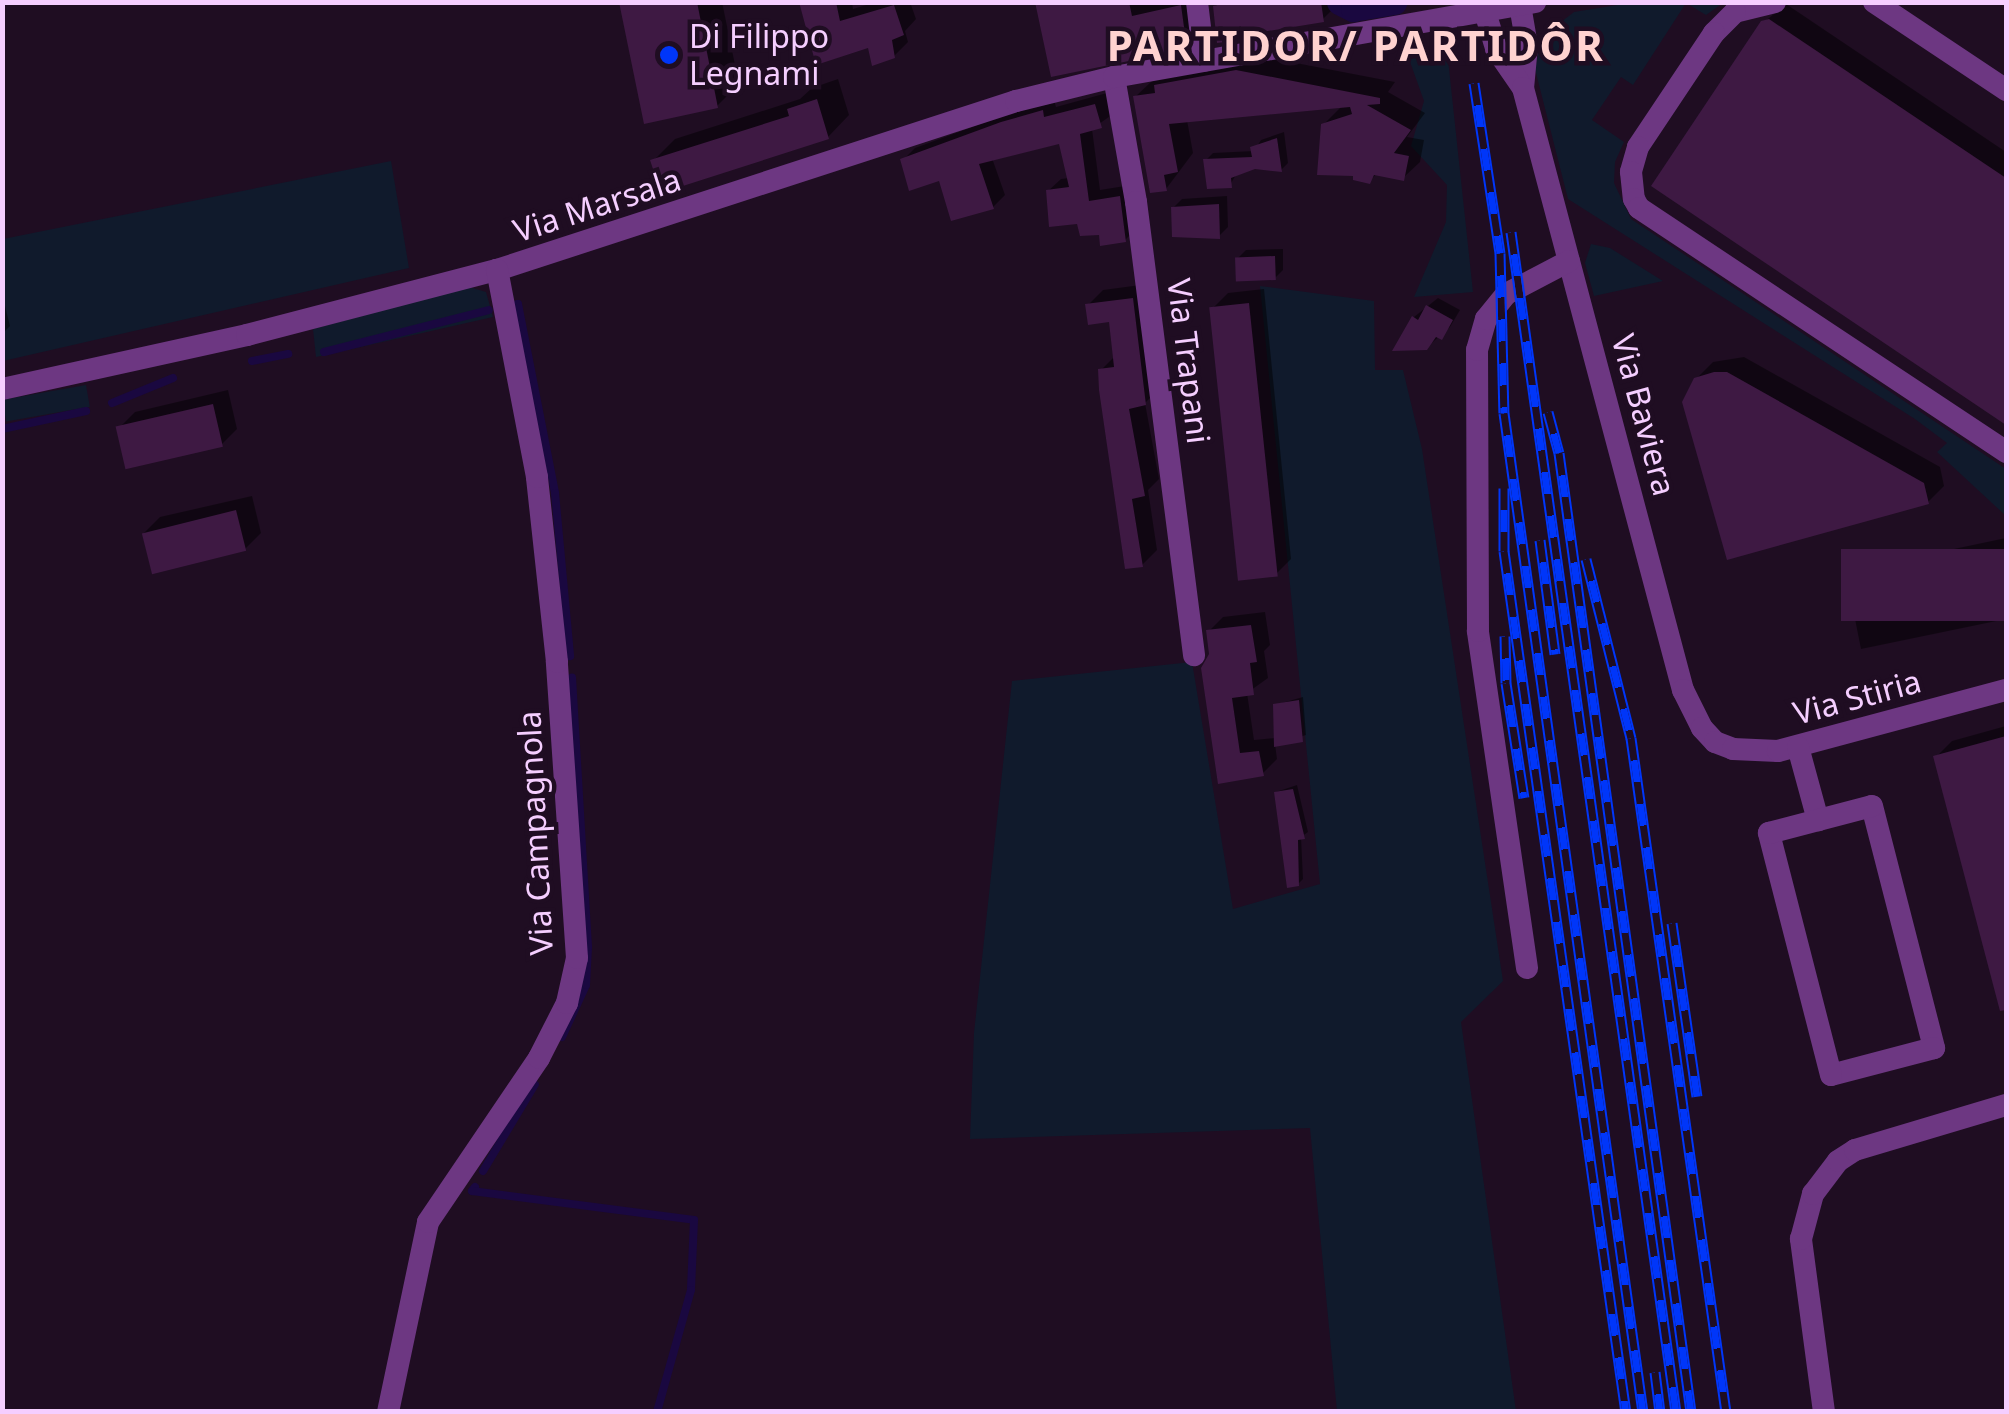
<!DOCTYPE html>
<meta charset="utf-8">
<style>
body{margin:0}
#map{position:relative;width:2009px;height:1414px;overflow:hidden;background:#1f0d22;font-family:"Noto Sans",sans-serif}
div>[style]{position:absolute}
.green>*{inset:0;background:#101a2c;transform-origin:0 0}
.shadow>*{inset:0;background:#0007}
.stream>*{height:8px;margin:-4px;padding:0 4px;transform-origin:4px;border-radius:4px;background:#1a0840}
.canal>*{height:25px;margin:-12.5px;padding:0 12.5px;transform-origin:12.5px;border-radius:12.5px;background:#1a0840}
.building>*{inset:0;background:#3e1943;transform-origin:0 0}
.minor>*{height:22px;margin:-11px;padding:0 11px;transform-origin:11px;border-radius:11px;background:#6d3782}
.rail>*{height:11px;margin-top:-5.5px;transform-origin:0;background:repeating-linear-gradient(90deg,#1f0d22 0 22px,#0036f9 0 44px);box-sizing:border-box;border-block:2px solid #0036f9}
.dots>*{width:28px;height:28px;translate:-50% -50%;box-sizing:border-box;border:5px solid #1f0d22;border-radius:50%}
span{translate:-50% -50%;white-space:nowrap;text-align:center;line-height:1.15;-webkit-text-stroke:9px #1f0d22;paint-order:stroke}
.poi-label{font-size:32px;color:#f5ceff}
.left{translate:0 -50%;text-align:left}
.street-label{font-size:32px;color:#f5ceff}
.district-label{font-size:42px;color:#ffd2d0;font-weight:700;letter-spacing:2.5px}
.frame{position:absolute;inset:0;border:5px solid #f5ceff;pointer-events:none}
</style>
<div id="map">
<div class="green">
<div style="clip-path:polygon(1630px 3px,1723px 3px,1706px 15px,1686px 3px,1633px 85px,1621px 77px,1592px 120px,1624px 142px,1615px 162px,1614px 183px,1631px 219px,2006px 469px,2006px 516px,1937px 452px,1947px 443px,1915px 419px,1568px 199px,1535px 69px,1539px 49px,1548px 32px,1574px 12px)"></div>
<div style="clip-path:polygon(1447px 50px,1473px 292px,1414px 297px,1446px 222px,1447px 185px,1411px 146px,1424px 101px,1409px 59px)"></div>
<div style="clip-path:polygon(391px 161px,409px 268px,3px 361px,3px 239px)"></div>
<div style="clip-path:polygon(1591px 244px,1610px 248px,1663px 281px,1594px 296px,1585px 263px)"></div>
<div style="clip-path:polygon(1260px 286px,1374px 301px,1375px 370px,1403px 370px,1422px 449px,1503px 981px,1461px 1022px,1516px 1411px,1337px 1411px,1310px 1128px,970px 1139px,974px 1033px,1012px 681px,1192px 662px,1233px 909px,1320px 884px)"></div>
<div style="clip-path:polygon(469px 287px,486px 292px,493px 317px,316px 357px,313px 329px)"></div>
<div style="left:86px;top:385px;width:22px;height:85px;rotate:80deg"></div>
</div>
<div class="shadow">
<div style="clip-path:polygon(622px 2px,722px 2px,739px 84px,717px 106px)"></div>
<div style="clip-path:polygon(802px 2px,852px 2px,853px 9px,876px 2px,910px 2px,916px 19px,905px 31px,908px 42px,894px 56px)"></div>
<div style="clip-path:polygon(1037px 2px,1205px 2px,1208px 25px,1186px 46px)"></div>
<div style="clip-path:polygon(1219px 2px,1339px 2px,1339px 3px,1323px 19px,1229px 34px,1224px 40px,1215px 6px)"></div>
<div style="clip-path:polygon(1786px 4px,2006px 152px,2006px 422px,1654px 185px,1763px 23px)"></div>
<div style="clip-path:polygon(1254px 55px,1395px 82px,1388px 92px,1425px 113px,1407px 137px,1424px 140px,1420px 162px,1403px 178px,1377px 173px,1370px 181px,1323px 125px,1343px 105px,1187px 120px,1193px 153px,1166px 189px,1135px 97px,1152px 81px)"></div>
<div style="clip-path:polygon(838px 79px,849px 115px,828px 137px,653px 161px,675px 139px,800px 99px,812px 88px)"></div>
<div style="clip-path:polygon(1107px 93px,1113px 114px,1092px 129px,1100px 190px,1131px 185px,1137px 228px,1125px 240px,1079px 222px,1048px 191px,1061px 179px,1069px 178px,1061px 141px,992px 158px,1005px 195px,993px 207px,903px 160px,915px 148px,1016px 111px,1054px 100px,1056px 107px)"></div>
<div style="clip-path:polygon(1284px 132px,1288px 163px,1281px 170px,1255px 167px,1237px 173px,1230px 185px,1206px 160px,1213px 153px,1254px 151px,1261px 140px)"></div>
<div style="clip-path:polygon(1227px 196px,1228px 227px,1219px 236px,1173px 208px,1182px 199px)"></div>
<div style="clip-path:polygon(1283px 249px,1283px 270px,1275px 278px,1238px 258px,1246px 250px)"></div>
<div style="clip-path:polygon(1148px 284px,1161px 387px,1145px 403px,1159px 479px,1148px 490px,1157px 550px,1142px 565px,1101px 370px,1115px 356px,1111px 319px,1088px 305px,1103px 290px)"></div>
<div style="clip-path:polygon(1264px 289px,1291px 559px,1275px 575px,1212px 309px,1228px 293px)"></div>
<div style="clip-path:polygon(2px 294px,10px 326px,2px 334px)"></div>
<div style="clip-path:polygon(1438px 298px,1460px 310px,1450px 327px,1426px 348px,1397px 348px,1414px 317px)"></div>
<div style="clip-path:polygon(1744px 357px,1940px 467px,1944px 486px,1928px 502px,1696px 379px,1713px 362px)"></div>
<div style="clip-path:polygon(228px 390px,237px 429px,221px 445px,119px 428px,135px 412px)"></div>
<div style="clip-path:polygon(252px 496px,261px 533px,245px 549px,144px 533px,160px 517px)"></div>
<div style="clip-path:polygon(2006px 538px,2006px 619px,1861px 649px,1848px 584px,1864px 568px)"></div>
<div style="clip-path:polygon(1265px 612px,1270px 645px,1264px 651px,1268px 678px,1247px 693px,1254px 740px,1276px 738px,1275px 705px,1303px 697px,1306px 735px,1275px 744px,1277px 759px,1263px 773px,1220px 782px,1209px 631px,1223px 617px)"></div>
<div style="clip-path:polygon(2006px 726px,2006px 1006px,2002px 1007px,1936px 757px,1952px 741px)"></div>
<div style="clip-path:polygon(1297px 785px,1308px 832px,1301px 837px,1303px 879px,1298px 884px,1276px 792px)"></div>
</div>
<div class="stream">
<div style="left:514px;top:305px;width:4px;rotate:-14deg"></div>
<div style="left:518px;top:304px;width:193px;rotate:78.9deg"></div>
<div style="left:555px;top:493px;width:164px;rotate:84.7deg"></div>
<div style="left:324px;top:352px;width:170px;rotate:-14.3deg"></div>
<div style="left:252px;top:361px;width:37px;rotate:-11deg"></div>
<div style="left:112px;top:403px;width:66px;rotate:-22.3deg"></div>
<div style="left:2px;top:429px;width:86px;rotate:-12.1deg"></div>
<div style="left:562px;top:1037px;width:57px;rotate:-65.2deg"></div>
<div style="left:586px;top:985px;width:38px;rotate:-87deg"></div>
<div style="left:588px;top:947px;width:270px;rotate:-93.4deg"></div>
<div style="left:483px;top:1171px;width:101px;rotate:-59.1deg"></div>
<div style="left:475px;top:1187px;width:5px;rotate:127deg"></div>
<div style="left:472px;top:1191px;width:224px;rotate:7.4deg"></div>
<div style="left:694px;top:1220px;width:70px;rotate:92.5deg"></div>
<div style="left:691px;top:1290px;width:127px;rotate:105.6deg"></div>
</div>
<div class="canal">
<div style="left:1339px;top:2px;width:16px;rotate:27deg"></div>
<div style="left:1353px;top:9px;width:42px;rotate:-9.7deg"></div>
</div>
<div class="building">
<div style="clip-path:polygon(619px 2px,697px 2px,718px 108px,644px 124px)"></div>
<div style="clip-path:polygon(799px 2px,836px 2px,840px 21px,894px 5px,904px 35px,892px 40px,895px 58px,872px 66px,868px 48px,816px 65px)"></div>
<div style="clip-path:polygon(1035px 2px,1129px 2px,1132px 16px,1181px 5px,1187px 49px,1051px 77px)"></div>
<div style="clip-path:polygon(1231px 2px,1321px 2px,1324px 22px,1224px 38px,1225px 42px,1217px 43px,1213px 6px)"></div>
<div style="clip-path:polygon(1769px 19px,2006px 178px,2006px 425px,1651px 186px,1761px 21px)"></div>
<div style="clip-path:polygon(1236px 70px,1380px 98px,1380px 104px,1367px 105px,1411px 130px,1394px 153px,1409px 156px,1404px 181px,1374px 175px,1370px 184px,1353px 180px,1353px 176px,1317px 175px,1321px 124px,1352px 114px,1350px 107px,1169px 124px,1178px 172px,1164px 175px,1167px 191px,1150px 193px,1133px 96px,1155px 93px,1154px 85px)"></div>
<div style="clip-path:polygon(817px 99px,829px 139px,661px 193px,650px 160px,789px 116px,787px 109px)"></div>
<div style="clip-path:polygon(1095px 104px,1102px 128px,1080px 134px,1089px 201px,1120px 196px,1126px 242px,1100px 246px,1099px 235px,1080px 236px,1077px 224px,1049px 227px,1046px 190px,1069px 187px,1059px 144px,979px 164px,994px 209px,951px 221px,939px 181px,909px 191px,900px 159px,1001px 122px,1043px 110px,1044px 117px)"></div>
<div style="clip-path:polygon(1277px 138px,1282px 172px,1255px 169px,1231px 178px,1232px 188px,1207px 189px,1203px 159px,1252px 157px,1250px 147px)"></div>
<div style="clip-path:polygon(1219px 204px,1220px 239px,1172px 237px,1171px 207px)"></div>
<div style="left:1275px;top:256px;width:24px;height:40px;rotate:88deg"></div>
<div style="clip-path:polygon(1133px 298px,1146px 405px,1129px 409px,1145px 496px,1132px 499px,1143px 567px,1125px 569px,1099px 390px,1098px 369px,1114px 367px,1109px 322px,1088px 325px,1085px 304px)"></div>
<div style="left:1249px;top:303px;width:275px;height:40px;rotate:84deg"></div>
<div style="clip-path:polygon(1426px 305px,1453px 320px,1442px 340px,1436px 337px,1427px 350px,1392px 351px,1412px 316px,1418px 320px)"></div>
<div style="clip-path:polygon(1714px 372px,1727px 372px,1924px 483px,1929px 504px,1727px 560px,1682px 402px,1694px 378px)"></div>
<div style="left:213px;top:404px;width:44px;height:100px;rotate:77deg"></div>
<div style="left:236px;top:510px;width:42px;height:97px;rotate:76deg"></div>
<div style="left:2006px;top:549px;width:72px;height:165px;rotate:90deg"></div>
<div style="clip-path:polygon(1251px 625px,1257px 662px,1250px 663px,1254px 695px,1232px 698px,1240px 753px,1259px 751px,1264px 776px,1218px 784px,1201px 668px,1209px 654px,1206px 630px)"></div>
<div style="clip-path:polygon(1299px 700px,1303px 742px,1274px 747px,1273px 704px)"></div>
<div style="clip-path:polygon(2006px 736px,2006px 1010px,2000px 1011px,1933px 756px)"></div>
<div style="clip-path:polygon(1293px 789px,1305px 839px,1298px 840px,1299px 886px,1287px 888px,1274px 792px)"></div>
</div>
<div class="minor">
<div style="left:1197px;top:2px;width:59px;rotate:83.2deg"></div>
<div style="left:1775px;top:2px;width:41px;rotate:166deg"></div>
<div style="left:1735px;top:12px;width:30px;rotate:135deg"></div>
<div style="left:1714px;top:33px;width:137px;rotate:123.7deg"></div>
<div style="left:1638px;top:147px;width:26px;rotate:106deg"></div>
<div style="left:1631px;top:172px;width:27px;rotate:84deg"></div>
<div style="left:1634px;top:199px;width:10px;rotate:61deg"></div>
<div style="left:1639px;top:208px;width:441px;rotate:33.6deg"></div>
<div style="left:1874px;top:2px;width:159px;rotate:33.7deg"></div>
<div style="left:1520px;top:5px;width:42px;rotate:80.3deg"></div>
<div style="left:1527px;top:46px;width:42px;rotate:95.4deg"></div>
<div style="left:1485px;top:12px;width:39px;rotate:73deg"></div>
<div style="left:1496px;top:49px;width:47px;rotate:55.3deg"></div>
<div style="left:1523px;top:88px;width:623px;rotate:75.12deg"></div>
<div style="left:1683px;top:690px;width:42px;rotate:63.4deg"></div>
<div style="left:1702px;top:728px;width:19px;rotate:47deg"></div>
<div style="left:1715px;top:742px;width:19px;rotate:21deg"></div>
<div style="left:1733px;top:749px;width:45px;rotate:2.5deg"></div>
<div style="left:1778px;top:751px;width:236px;rotate:-15deg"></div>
<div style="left:1114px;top:77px;width:127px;rotate:80deg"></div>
<div style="left:1136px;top:202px;width:457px;rotate:82.7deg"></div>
<div style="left:2px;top:389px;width:251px;rotate:-12.4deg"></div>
<div style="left:247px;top:335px;width:258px;rotate:-14.6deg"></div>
<div style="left:497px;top:270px;width:546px;rotate:-18.04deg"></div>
<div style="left:1016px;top:101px;width:101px;rotate:-13.8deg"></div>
<div style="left:1114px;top:77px;width:428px;rotate:-10.1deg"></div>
<div style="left:1798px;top:747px;width:76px;rotate:74.7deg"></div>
<div style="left:1872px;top:806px;width:250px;rotate:75.6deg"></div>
<div style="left:1934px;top:1048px;width:106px;rotate:165.3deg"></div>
<div style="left:1831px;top:1075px;width:250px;rotate:-104.4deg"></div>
<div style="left:1769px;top:833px;width:106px;rotate:-14.7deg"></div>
<div style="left:1527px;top:968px;width:341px;rotate:-98.3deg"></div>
<div style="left:1478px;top:631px;width:281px;rotate:-90.2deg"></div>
<div style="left:1477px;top:350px;width:32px;rotate:-74deg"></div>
<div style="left:1486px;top:319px;width:32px;rotate:-51deg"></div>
<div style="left:1506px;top:294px;width:71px;rotate:-27.6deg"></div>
<div style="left:388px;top:1412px;width:194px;rotate:-78.1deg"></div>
<div style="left:428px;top:1222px;width:198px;rotate:-55.9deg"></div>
<div style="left:539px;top:1058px;width:62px;rotate:-63deg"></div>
<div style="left:567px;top:1003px;width:46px;rotate:-77.5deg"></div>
<div style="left:577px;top:958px;width:297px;rotate:-93.9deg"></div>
<div style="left:557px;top:662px;width:186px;rotate:-96.2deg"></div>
<div style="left:537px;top:477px;width:211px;rotate:-100.9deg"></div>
<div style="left:1824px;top:1412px;width:175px;rotate:-97.6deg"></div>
<div style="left:1801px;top:1239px;width:47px;rotate:-75.1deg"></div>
<div style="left:1813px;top:1194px;width:41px;rotate:-52.9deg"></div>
<div style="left:1838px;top:1161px;width:20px;rotate:-33deg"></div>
<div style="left:1855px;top:1150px;width:158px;rotate:-16.6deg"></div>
</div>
<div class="rail">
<div style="left:1474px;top:83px;width:172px;rotate:81.3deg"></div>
<div style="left:1500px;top:253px;width:160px;rotate:88.6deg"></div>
<div style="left:1504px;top:413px;width:1009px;rotate:82.08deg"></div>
<div style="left:1511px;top:232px;width:1191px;rotate:82.04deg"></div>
<div style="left:1548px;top:412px;width:42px;rotate:75deg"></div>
<div style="left:1559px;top:453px;width:968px;rotate:82.16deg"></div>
<div style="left:1504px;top:488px;width:63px;rotate:90deg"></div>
<div style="left:1504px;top:551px;width:870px;rotate:81.94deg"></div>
<div style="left:1540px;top:540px;width:115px;rotate:82.5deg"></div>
<div style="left:1586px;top:559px;width:185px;rotate:75.9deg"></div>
<div style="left:1631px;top:738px;width:681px;rotate:81.98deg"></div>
<div style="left:1505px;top:636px;width:47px;rotate:88.8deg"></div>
<div style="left:1506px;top:683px;width:116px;rotate:81.1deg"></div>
<div style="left:1672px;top:923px;width:175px;rotate:81.8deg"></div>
<div style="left:1655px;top:1372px;width:40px;rotate:82.9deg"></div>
</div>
<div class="dots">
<div style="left:669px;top:55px;background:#0036f9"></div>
</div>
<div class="poi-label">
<span class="left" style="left:689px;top:55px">Di Filippo<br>Legnami</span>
</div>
<div class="street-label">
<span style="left:597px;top:205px;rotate:-18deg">Via Marsala</span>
<span style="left:1189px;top:361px;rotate:83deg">Via Trapani</span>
<span style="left:1644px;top:415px;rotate:75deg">Via Baviera</span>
<span style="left:1857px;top:697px;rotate:-15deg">Via Stiria</span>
<span style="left:535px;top:833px;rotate:-93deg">Via Campagnola</span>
</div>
<div class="district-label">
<span style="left:1356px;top:45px">PARTIDOR/ PARTIDÔR</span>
</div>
<div class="frame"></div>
</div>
